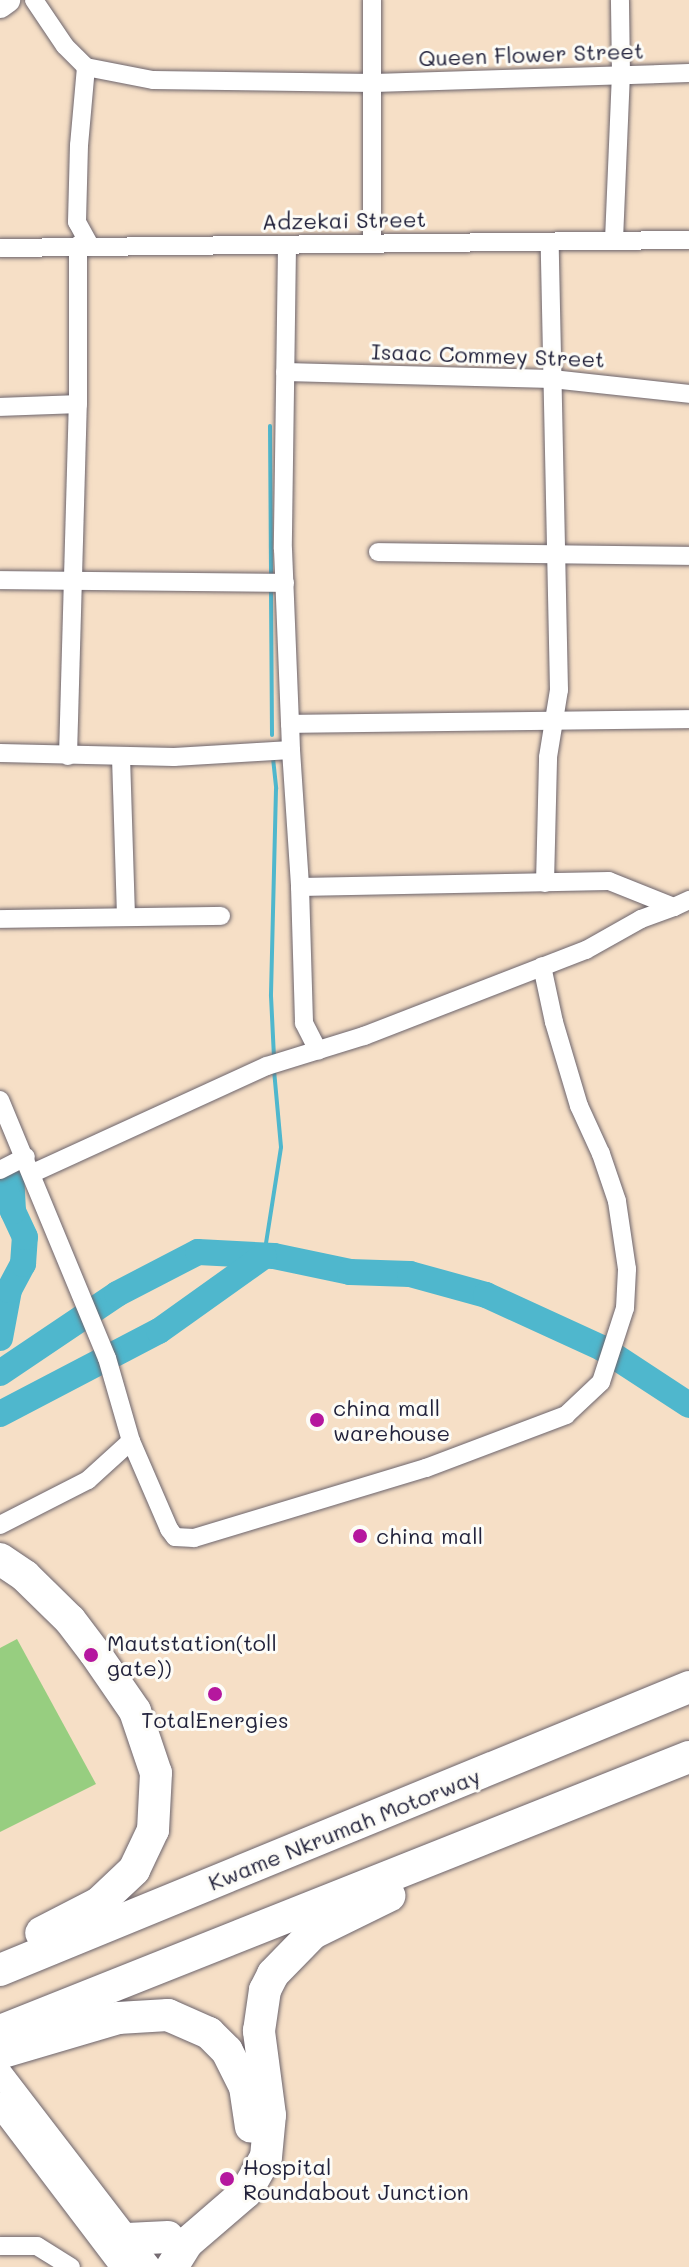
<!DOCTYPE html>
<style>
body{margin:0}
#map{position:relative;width:689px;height:2267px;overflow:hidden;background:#f6dfc6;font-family:Mali,sans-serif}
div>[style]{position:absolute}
.green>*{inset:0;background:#97ce80}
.stream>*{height:4px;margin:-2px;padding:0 2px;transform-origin:2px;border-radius:2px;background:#4fb7cd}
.river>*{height:26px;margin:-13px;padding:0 13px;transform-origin:13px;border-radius:13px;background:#4fb7cd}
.roads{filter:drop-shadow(0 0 2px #6c646c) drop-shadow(0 0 2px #6c646c)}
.street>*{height:18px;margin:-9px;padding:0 9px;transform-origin:9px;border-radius:9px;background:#fff}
.secondary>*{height:24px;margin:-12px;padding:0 12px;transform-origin:12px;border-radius:12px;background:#fff}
.primary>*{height:26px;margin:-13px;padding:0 13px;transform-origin:13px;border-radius:13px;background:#fff}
.highway>*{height:32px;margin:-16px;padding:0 16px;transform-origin:16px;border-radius:16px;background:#fff}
.dots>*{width:22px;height:22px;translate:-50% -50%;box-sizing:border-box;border:4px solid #fdfcf7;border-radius:50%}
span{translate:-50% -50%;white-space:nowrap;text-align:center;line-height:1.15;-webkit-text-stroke:6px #fdfcf7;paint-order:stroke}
.street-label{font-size:22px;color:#22223b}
.poi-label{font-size:22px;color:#22223b}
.left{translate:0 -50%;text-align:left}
</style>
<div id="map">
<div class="green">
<div style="clip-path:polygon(17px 1639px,96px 1784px,0 1832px,0 1648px)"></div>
</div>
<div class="stream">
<div style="left:270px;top:426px;width:150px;rotate:89.6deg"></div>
<div style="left:271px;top:591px;width:144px;rotate:89.6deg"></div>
<div style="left:273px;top:758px;width:31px;rotate:84deg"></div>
<div style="left:276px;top:789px;width:207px;rotate:91.4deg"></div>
<div style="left:271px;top:996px;width:61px;rotate:87.2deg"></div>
<div style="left:264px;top:1256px;width:110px;rotate:-81.1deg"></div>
<div style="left:281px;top:1147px;width:77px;rotate:-95.2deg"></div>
</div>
<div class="river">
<div style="left:0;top:1338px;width:49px;rotate:-79.4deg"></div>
<div style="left:9px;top:1290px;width:30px;rotate:-62deg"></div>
<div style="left:23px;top:1264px;width:27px;rotate:-86deg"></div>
<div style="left:25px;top:1237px;width:29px;rotate:-115deg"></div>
<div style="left:13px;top:1211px;width:34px;rotate:-93deg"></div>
<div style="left:0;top:1373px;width:141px;rotate:-34deg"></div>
<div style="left:117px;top:1294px;width:91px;rotate:-27.4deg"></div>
<div style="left:198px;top:1252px;width:76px;rotate:3deg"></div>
<div style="left:274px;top:1256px;width:78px;rotate:11.9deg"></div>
<div style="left:350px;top:1272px;width:60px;rotate:1.9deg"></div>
<div style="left:410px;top:1274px;width:79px;rotate:15.4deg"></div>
<div style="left:486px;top:1295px;width:128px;rotate:24.6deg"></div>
<div style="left:602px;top:1348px;width:104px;rotate:33.2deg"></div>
<div style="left:0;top:1414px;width:179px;rotate:-27.6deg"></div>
<div style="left:159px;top:1331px;width:129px;rotate:-35.5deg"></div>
</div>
<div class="roads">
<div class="street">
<div style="left:34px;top:0;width:55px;rotate:56deg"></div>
<div style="left:65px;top:46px;width:30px;rotate:45deg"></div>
<div style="left:86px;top:67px;width:68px;rotate:11deg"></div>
<div style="left:153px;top:80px;width:221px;rotate:0.8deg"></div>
<div style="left:374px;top:83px;width:315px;rotate:-1.8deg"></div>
<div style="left:372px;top:0;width:243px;rotate:90deg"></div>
<div style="left:86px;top:67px;width:78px;rotate:95.1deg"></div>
<div style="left:79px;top:145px;width:77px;rotate:91.5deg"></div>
<div style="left:77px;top:222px;width:26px;rotate:61deg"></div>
<div style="left:614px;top:240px;width:165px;rotate:-87.6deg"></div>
<div style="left:621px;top:75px;width:75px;rotate:-90.8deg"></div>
<div style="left:287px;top:246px;width:303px;rotate:90.8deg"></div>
<div style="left:283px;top:549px;width:175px;rotate:87.7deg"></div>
<div style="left:290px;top:724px;width:399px;rotate:-0.7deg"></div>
<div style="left:0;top:248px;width:689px;rotate:-0.67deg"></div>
<div style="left:285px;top:372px;width:267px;rotate:1.5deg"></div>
<div style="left:552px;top:379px;width:138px;rotate:6.2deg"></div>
<div style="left:0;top:407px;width:78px;rotate:-2.2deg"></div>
<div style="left:78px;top:404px;width:159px;rotate:-90deg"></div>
<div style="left:378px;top:552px;width:311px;rotate:0.7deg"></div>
<div style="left:0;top:580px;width:285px;rotate:0.6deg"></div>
<div style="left:291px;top:750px;width:137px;rotate:86.2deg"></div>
<div style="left:300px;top:887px;width:136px;rotate:88.3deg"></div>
<div style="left:304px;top:1023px;width:31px;rotate:63deg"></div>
<div style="left:0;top:753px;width:174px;rotate:1.3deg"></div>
<div style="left:174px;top:757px;width:117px;rotate:-3.4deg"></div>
<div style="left:291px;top:750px;width:26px;rotate:-92deg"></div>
<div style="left:68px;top:756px;width:352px;rotate:-88.4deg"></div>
<div style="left:121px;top:757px;width:159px;rotate:88.2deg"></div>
<div style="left:545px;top:883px;width:126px;rotate:-88.6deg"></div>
<div style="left:548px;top:757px;width:68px;rotate:-80.7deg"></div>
<div style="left:559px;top:690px;width:448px;rotate:-91.2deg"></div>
<div style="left:300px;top:887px;width:309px;rotate:-1.1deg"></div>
<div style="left:609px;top:881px;width:70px;rotate:21.8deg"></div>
<div style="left:674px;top:907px;width:17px;rotate:-25deg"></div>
<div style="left:0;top:919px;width:221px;rotate:-0.8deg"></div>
<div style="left:0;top:1100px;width:279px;rotate:67.5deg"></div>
<div style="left:107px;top:1358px;width:86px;rotate:73.9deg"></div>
<div style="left:131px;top:1441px;width:96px;rotate:66.6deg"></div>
<div style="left:169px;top:1529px;width:10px;rotate:53deg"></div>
<div style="left:175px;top:1537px;width:19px;rotate:3deg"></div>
<div style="left:194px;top:1538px;width:242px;rotate:-16.8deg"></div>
<div style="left:426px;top:1468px;width:150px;rotate:-20.7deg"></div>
<div style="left:566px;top:1415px;width:48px;rotate:-43.3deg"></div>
<div style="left:601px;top:1382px;width:78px;rotate:-72deg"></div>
<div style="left:625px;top:1308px;width:39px;rotate:-87deg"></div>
<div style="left:627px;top:1269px;width:69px;rotate:-98.4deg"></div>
<div style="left:617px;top:1201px;width:50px;rotate:-108.8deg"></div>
<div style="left:601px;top:1154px;width:53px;rotate:-114.6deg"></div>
<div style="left:579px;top:1106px;width:88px;rotate:-106.6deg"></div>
<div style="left:554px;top:1022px;width:57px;rotate:-102.1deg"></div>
<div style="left:0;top:1170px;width:29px;rotate:-27deg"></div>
<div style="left:33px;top:1173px;width:257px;rotate:-24.6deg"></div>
<div style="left:267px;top:1066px;width:102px;rotate:-17.2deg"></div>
<div style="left:364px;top:1036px;width:238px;rotate:-21.2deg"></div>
<div style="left:586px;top:950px;width:63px;rotate:-29.4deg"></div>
<div style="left:641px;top:919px;width:35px;rotate:-20deg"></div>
<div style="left:0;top:1525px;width:99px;rotate:-27.1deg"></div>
<div style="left:88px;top:1480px;width:58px;rotate:-42.2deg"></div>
<div style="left:0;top:2246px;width:37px"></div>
<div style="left:37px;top:2246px;width:40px;rotate:32deg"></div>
</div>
<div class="secondary">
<div style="left:0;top:2073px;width:245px;rotate:52.5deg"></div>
<div style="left:0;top:2105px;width:203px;rotate:52.8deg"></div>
</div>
<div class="primary">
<div style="left:0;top:5px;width:9px;rotate:-36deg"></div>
</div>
<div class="highway">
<div style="left:0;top:1559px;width:30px;rotate:34deg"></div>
<div style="left:25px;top:1576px;width:63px;rotate:44.4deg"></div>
<div style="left:70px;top:1620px;width:41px;rotate:52.9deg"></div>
<div style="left:95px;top:1653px;width:70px;rotate:55.4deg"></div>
<div style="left:135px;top:1711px;width:65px;rotate:71.3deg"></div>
<div style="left:156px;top:1773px;width:57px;rotate:93deg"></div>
<div style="left:153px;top:1830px;width:44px;rotate:115.4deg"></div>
<div style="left:134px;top:1870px;width:48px;rotate:136.7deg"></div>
<div style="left:99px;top:1903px;width:65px;rotate:152.7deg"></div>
<div style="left:0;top:1970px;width:745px;rotate:-22.33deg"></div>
<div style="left:0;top:2031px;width:741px;rotate:-21.69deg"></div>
<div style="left:0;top:2053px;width:123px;rotate:-16.5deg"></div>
<div style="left:118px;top:2018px;width:50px;rotate:-3.4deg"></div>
<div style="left:168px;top:2015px;width:45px;rotate:23.7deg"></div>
<div style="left:209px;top:2033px;width:25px;rotate:45deg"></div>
<div style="left:227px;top:2051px;width:40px;rotate:63.4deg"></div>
<div style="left:245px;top:2087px;width:40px;rotate:81.5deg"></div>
<div style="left:127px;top:2239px;width:41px;rotate:-2.8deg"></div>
<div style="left:172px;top:2267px;width:28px;rotate:-58deg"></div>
<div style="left:187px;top:2243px;width:78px;rotate:-40.8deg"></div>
<div style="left:246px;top:2192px;width:40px;rotate:-60.3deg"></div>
<div style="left:266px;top:2157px;width:42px;rotate:-84.6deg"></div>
<div style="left:270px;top:2115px;width:85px;rotate:-97.5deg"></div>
<div style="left:259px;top:2031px;width:41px;rotate:-81.7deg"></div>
<div style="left:265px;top:1990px;width:18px;rotate:-63deg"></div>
<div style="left:273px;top:1974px;width:57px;rotate:-45.7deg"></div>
<div style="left:313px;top:1933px;width:85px;rotate:-26deg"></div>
</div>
</div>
<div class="dots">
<div style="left:317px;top:1420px;background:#b5179e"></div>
<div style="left:360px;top:1536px;background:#b5179e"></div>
<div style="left:91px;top:1655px;background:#b5179e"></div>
<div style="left:215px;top:1694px;background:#b5179e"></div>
<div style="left:227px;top:2179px;background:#b5179e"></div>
</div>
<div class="street-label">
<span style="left:531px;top:54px;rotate:-2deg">Queen Flower Street</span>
<span style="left:344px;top:220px;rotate:-1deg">Adzekai Street</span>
<span style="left:488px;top:355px;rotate:2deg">Isaac Commey Street</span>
<span style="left:344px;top:1829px;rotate:-22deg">Kwame Nkrumah Motorway</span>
</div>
<div class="poi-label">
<span class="left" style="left:333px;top:1420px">china mall<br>warehouse</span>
<span class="left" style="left:376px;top:1536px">china mall</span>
<span class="left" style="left:107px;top:1655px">Mautstation(toll<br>gate))</span>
<span style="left:215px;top:1720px">TotalEnergies</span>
<span class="left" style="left:243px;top:2179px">Hospital<br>Roundabout Junction</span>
</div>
</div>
